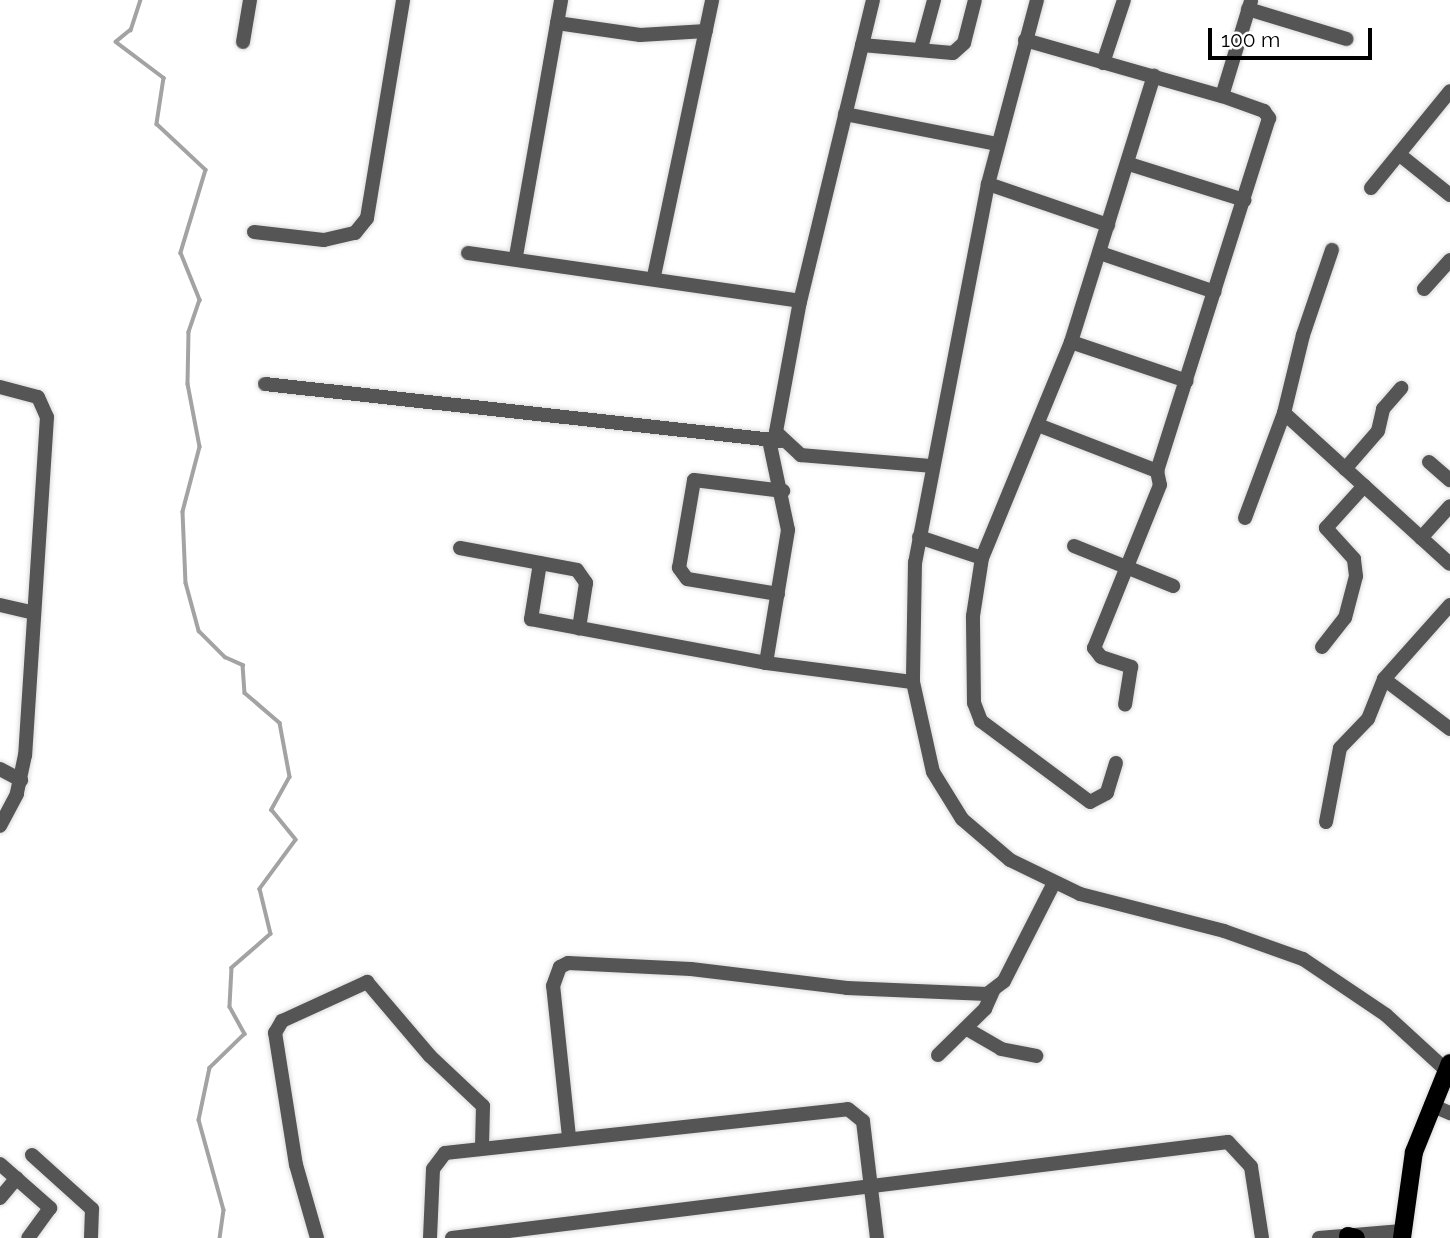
<!DOCTYPE html>
<style>
body{margin:0}
#map{position:relative;width:1450px;height:1238px;overflow:hidden;background:#fff;font-family:Raleway,sans-serif}
div>[style]{position:absolute}
.stream>*{height:3.5px;margin:-1.75px;padding:0 1.75px;transform-origin:1.75px;border-radius:1.75px;background:#a3a3a3}
.roads{filter:drop-shadow(0 0 2px #dbdbdb) drop-shadow(0 0 2px #dbdbdb)}
.minor>*{height:14px;margin:-7px;padding:0 7px;transform-origin:7px;border-radius:7px;background:#555}
.major>*{height:18px;margin:-9px;padding:0 9px;transform-origin:9px;border-radius:9px;background:#000}
span{translate:-50% -50%;white-space:nowrap;text-align:center;line-height:1.15;-webkit-text-stroke:5px #fff;paint-order:stroke}
.scale{position:absolute;left:1208px;top:28px;width:164px;height:32px;box-sizing:border-box;border:4px solid #000;border-top:0;padding-left:9px;font-size:21px;line-height:24px;white-space:nowrap;color:#000;-webkit-text-stroke:5px #fff;paint-order:stroke}
</style>
<div id="map">
<div class="stream">
<div style="left:141px;top:0;width:32px;rotate:108deg"></div>
<div style="left:131px;top:30px;width:19px;rotate:141deg"></div>
<div style="left:116px;top:42px;width:60px;rotate:36.9deg"></div>
<div style="left:164px;top:78px;width:47px;rotate:98.7deg"></div>
<div style="left:157px;top:124px;width:67px;rotate:43.2deg"></div>
<div style="left:206px;top:170px;width:87px;rotate:106.8deg"></div>
<div style="left:181px;top:253px;width:51px;rotate:68deg"></div>
<div style="left:200px;top:300px;width:34px;rotate:109deg"></div>
<div style="left:189px;top:332px;width:52px;rotate:91.1deg"></div>
<div style="left:188px;top:384px;width:64px;rotate:79.2deg"></div>
<div style="left:200px;top:447px;width:67px;rotate:104.7deg"></div>
<div style="left:183px;top:512px;width:71px;rotate:87.6deg"></div>
<div style="left:186px;top:583px;width:50px;rotate:74.8deg"></div>
<div style="left:199px;top:631px;width:37px;rotate:45deg"></div>
<div style="left:225px;top:657px;width:20px;rotate:24deg"></div>
<div style="left:243px;top:665px;width:28px;rotate:86deg"></div>
<div style="left:245px;top:693px;width:46px;rotate:40.6deg"></div>
<div style="left:280px;top:723px;width:55px;rotate:79.5deg"></div>
<div style="left:290px;top:777px;width:38px;rotate:119deg"></div>
<div style="left:272px;top:810px;width:38px;rotate:51deg"></div>
<div style="left:296px;top:840px;width:61px;rotate:126.3deg"></div>
<div style="left:260px;top:889px;width:46px;rotate:76.3deg"></div>
<div style="left:271px;top:934px;width:52px;rotate:138.9deg"></div>
<div style="left:232px;top:968px;width:39px;rotate:93deg"></div>
<div style="left:230px;top:1007px;width:31px;rotate:61deg"></div>
<div style="left:245px;top:1034px;width:49px;rotate:135.8deg"></div>
<div style="left:210px;top:1068px;width:53px;rotate:101.9deg"></div>
<div style="left:199px;top:1120px;width:93px;rotate:74.5deg"></div>
<div style="left:224px;top:1210px;width:28px;rotate:98deg"></div>
</div>
<div class="roads">
<div class="minor">
<div style="left:873px;top:0;width:310px;rotate:103.6deg"></div>
<div style="left:800px;top:301px;width:133px;rotate:100.4deg"></div>
<div style="left:776px;top:432px;width:34px;rotate:43deg"></div>
<div style="left:801px;top:455px;width:132px;rotate:4.8deg"></div>
<div style="left:1037px;top:0;width:190px;rotate:104.9deg"></div>
<div style="left:988px;top:184px;width:385px;rotate:100.9deg"></div>
<div style="left:915px;top:562px;width:120px;rotate:91deg"></div>
<div style="left:913px;top:682px;width:92px;rotate:77.5deg"></div>
<div style="left:933px;top:772px;width:55px;rotate:58.3deg"></div>
<div style="left:962px;top:819px;width:63px;rotate:40.5deg"></div>
<div style="left:1010px;top:860px;width:78px;rotate:25.9deg"></div>
<div style="left:1080px;top:894px;width:149px;rotate:14.4deg"></div>
<div style="left:1224px;top:931px;width:84px;rotate:19.5deg"></div>
<div style="left:1303px;top:959px;width:100px;rotate:34deg"></div>
<div style="left:1386px;top:1015px;width:81px;rotate:42.5deg"></div>
<div style="left:1248px;top:9px;width:103px;rotate:16.9deg"></div>
<div style="left:557px;top:23px;width:84px;rotate:8.2deg"></div>
<div style="left:640px;top:35px;width:66px;rotate:-3.5deg"></div>
<div style="left:1025px;top:40px;width:205px;rotate:15.9deg"></div>
<div style="left:1222px;top:96px;width:45px;rotate:19.7deg"></div>
<div style="left:1264px;top:111px;width:9px;rotate:54deg"></div>
<div style="left:1269px;top:118px;width:370px;rotate:107.6deg"></div>
<div style="left:1157px;top:471px;width:14px;rotate:78deg"></div>
<div style="left:1160px;top:485px;width:176px;rotate:112deg"></div>
<div style="left:1094px;top:648px;width:11px;rotate:52deg"></div>
<div style="left:1101px;top:657px;width:32px;rotate:18deg"></div>
<div style="left:1131px;top:667px;width:38px;rotate:99deg"></div>
<div style="left:243px;top:42px;width:43px;rotate:-80.5deg"></div>
<div style="left:862px;top:45px;width:91px;rotate:5deg"></div>
<div style="left:953px;top:53px;width:15px;rotate:-42deg"></div>
<div style="left:964px;top:43px;width:44px;rotate:-75.7deg"></div>
<div style="left:921px;top:48px;width:50px;rotate:-74.8deg"></div>
<div style="left:1103px;top:63px;width:66px;rotate:-71.6deg"></div>
<div style="left:1222px;top:96px;width:99px;rotate:-73deg"></div>
<div style="left:845px;top:114px;width:155px;rotate:11.2deg"></div>
<div style="left:1400px;top:155px;width:64px;rotate:38.7deg"></div>
<div style="left:1129px;top:164px;width:121px;rotate:17.4deg"></div>
<div style="left:988px;top:184px;width:127px;rotate:18.9deg"></div>
<div style="left:1371px;top:188px;width:125px;rotate:-50.8deg"></div>
<div style="left:254px;top:232px;width:70px;rotate:6.5deg"></div>
<div style="left:324px;top:240px;width:32px;rotate:-13deg"></div>
<div style="left:355px;top:233px;width:19px;rotate:-51deg"></div>
<div style="left:367px;top:218px;width:221px;rotate:-80.6deg"></div>
<div style="left:468px;top:253px;width:335px;rotate:8.2deg"></div>
<div style="left:1100px;top:253px;width:121px;rotate:18.7deg"></div>
<div style="left:516px;top:256px;width:260px;rotate:-80deg"></div>
<div style="left:654px;top:276px;width:282px;rotate:-78.1deg"></div>
<div style="left:1424px;top:289px;width:39px;rotate:-48deg"></div>
<div style="left:1071px;top:342px;width:122px;rotate:18.6deg"></div>
<div style="left:265px;top:384px;width:520px;rotate:6.29deg"></div>
<div style="left:0;top:387px;width:39px;rotate:15deg"></div>
<div style="left:38px;top:397px;width:22px;rotate:66deg"></div>
<div style="left:47px;top:417px;width:339px;rotate:93.7deg"></div>
<div style="left:25px;top:755px;width:40px;rotate:102deg"></div>
<div style="left:17px;top:794px;width:36px;rotate:118deg"></div>
<div style="left:1284px;top:413px;width:224px;rotate:42.3deg"></div>
<div style="left:1038px;top:425px;width:128px;rotate:21.1deg"></div>
<div style="left:1429px;top:462px;width:28px;rotate:41deg"></div>
<div style="left:1345px;top:469px;width:50px;rotate:-49deg"></div>
<div style="left:1378px;top:431px;width:23px;rotate:-77deg"></div>
<div style="left:1383px;top:409px;width:28px;rotate:-49deg"></div>
<div style="left:1245px;top:518px;width:112px;rotate:-69.6deg"></div>
<div style="left:1284px;top:413px;width:80px;rotate:-76.3deg"></div>
<div style="left:1303px;top:335px;width:90px;rotate:-71.2deg"></div>
<div style="left:919px;top:537px;width:66px;rotate:18.4deg"></div>
<div style="left:1421px;top:538px;width:43px;rotate:-47.8deg"></div>
<div style="left:1074px;top:546px;width:107px;rotate:22deg"></div>
<div style="left:460px;top:548px;width:119px;rotate:10.6deg"></div>
<div style="left:577px;top:570px;width:16px;rotate:55deg"></div>
<div style="left:586px;top:583px;width:46px;rotate:98.8deg"></div>
<div style="left:540px;top:563px;width:57px;rotate:99.1deg"></div>
<div style="left:531px;top:619px;width:239px;rotate:10.6deg"></div>
<div style="left:766px;top:663px;width:148px;rotate:7.4deg"></div>
<div style="left:778px;top:594px;width:92px;rotate:-170.6deg"></div>
<div style="left:687px;top:579px;width:14px;rotate:-126deg"></div>
<div style="left:679px;top:568px;width:89px;rotate:-80.3deg"></div>
<div style="left:694px;top:480px;width:90px;rotate:7deg"></div>
<div style="left:0;top:605px;width:35px;rotate:13deg"></div>
<div style="left:1322px;top:647px;width:37px;rotate:-52deg"></div>
<div style="left:1345px;top:618px;width:43px;rotate:-75.3deg"></div>
<div style="left:1356px;top:576px;width:17px;rotate:-97deg"></div>
<div style="left:1354px;top:559px;width:42px;rotate:-132.1deg"></div>
<div style="left:1326px;top:528px;width:57px;rotate:-47.9deg"></div>
<div style="left:766px;top:663px;width:135px;rotate:-80.6deg"></div>
<div style="left:788px;top:530px;width:92px;rotate:-101.9deg"></div>
<div style="left:1384px;top:679px;width:83px;rotate:37.1deg"></div>
<div style="left:1116px;top:763px;width:31px;rotate:107deg"></div>
<div style="left:1107px;top:793px;width:19px;rotate:152deg"></div>
<div style="left:1090px;top:802px;width:136px;rotate:-143.4deg"></div>
<div style="left:981px;top:721px;width:19px;rotate:-111deg"></div>
<div style="left:974px;top:703px;width:87px;rotate:-90.7deg"></div>
<div style="left:973px;top:616px;width:59px;rotate:-81.2deg"></div>
<div style="left:982px;top:558px;width:234px;rotate:-67.6deg"></div>
<div style="left:1071px;top:342px;width:279px;rotate:-72.7deg"></div>
<div style="left:0;top:769px;width:24px;rotate:28deg"></div>
<div style="left:1326px;top:822px;width:75px;rotate:-79.3deg"></div>
<div style="left:1340px;top:748px;width:40px;rotate:-46deg"></div>
<div style="left:1368px;top:719px;width:43px;rotate:-68.2deg"></div>
<div style="left:1384px;top:679px;width:99px;rotate:-48.3deg"></div>
<div style="left:967px;top:1029px;width:39px;rotate:30deg"></div>
<div style="left:1001px;top:1049px;width:36px;rotate:11deg"></div>
<div style="left:938px;top:1055px;width:66px;rotate:-44.4deg"></div>
<div style="left:985px;top:1009px;width:20px;rotate:-66deg"></div>
<div style="left:1431px;top:1105px;width:21px;rotate:23deg"></div>
<div style="left:569px;top:1137px;width:152px;rotate:-96deg"></div>
<div style="left:553px;top:986px;width:20px;rotate:-70deg"></div>
<div style="left:560px;top:967px;width:9px;rotate:-27deg"></div>
<div style="left:568px;top:963px;width:123px;rotate:2.8deg"></div>
<div style="left:691px;top:969px;width:157px;rotate:6.9deg"></div>
<div style="left:847px;top:988px;width:140px;rotate:2.5deg"></div>
<div style="left:987px;top:994px;width:21px;rotate:-37deg"></div>
<div style="left:1004px;top:981px;width:110px;rotate:-63deg"></div>
<div style="left:32px;top:1155px;width:81px;rotate:42deg"></div>
<div style="left:92px;top:1209px;width:29px;rotate:92deg"></div>
<div style="left:0;top:1164px;width:67px;rotate:41.3deg"></div>
<div style="left:50px;top:1208px;width:37px;rotate:126deg"></div>
<div style="left:0;top:1198px;width:26px;rotate:-50deg"></div>
<div style="left:317px;top:1238px;width:76px;rotate:-106deg"></div>
<div style="left:296px;top:1165px;width:134px;rotate:-99deg"></div>
<div style="left:275px;top:1033px;width:14px;rotate:-60deg"></div>
<div style="left:282px;top:1021px;width:94px;rotate:-24.6deg"></div>
<div style="left:367px;top:982px;width:97px;rotate:49.6deg"></div>
<div style="left:430px;top:1056px;width:73px;rotate:43.3deg"></div>
<div style="left:483px;top:1106px;width:40px;rotate:91.4deg"></div>
<div style="left:430px;top:1238px;width:69px;rotate:-87.5deg"></div>
<div style="left:433px;top:1169px;width:20px;rotate:-53deg"></div>
<div style="left:445px;top:1153px;width:405px;rotate:-6.2deg"></div>
<div style="left:848px;top:1109px;width:19px;rotate:39deg"></div>
<div style="left:863px;top:1121px;width:118px;rotate:83.2deg"></div>
<div style="left:452px;top:1238px;width:782px;rotate:-7.05deg"></div>
<div style="left:1228px;top:1142px;width:34px;rotate:47deg"></div>
<div style="left:1251px;top:1167px;width:72px;rotate:81.2deg"></div>
<div style="left:1319px;top:1238px;width:83px;rotate:-4.8deg"></div>
</div>
<div class="major">
<div style="left:1348px;top:1236px;width:8px;rotate:14deg"></div>
<div style="left:1402px;top:1238px;width:87px;rotate:-82.1deg"></div>
<div style="left:1414px;top:1152px;width:96px;rotate:-68deg"></div>
</div>
</div>
<div class="scale">100 m</div>
</div>
